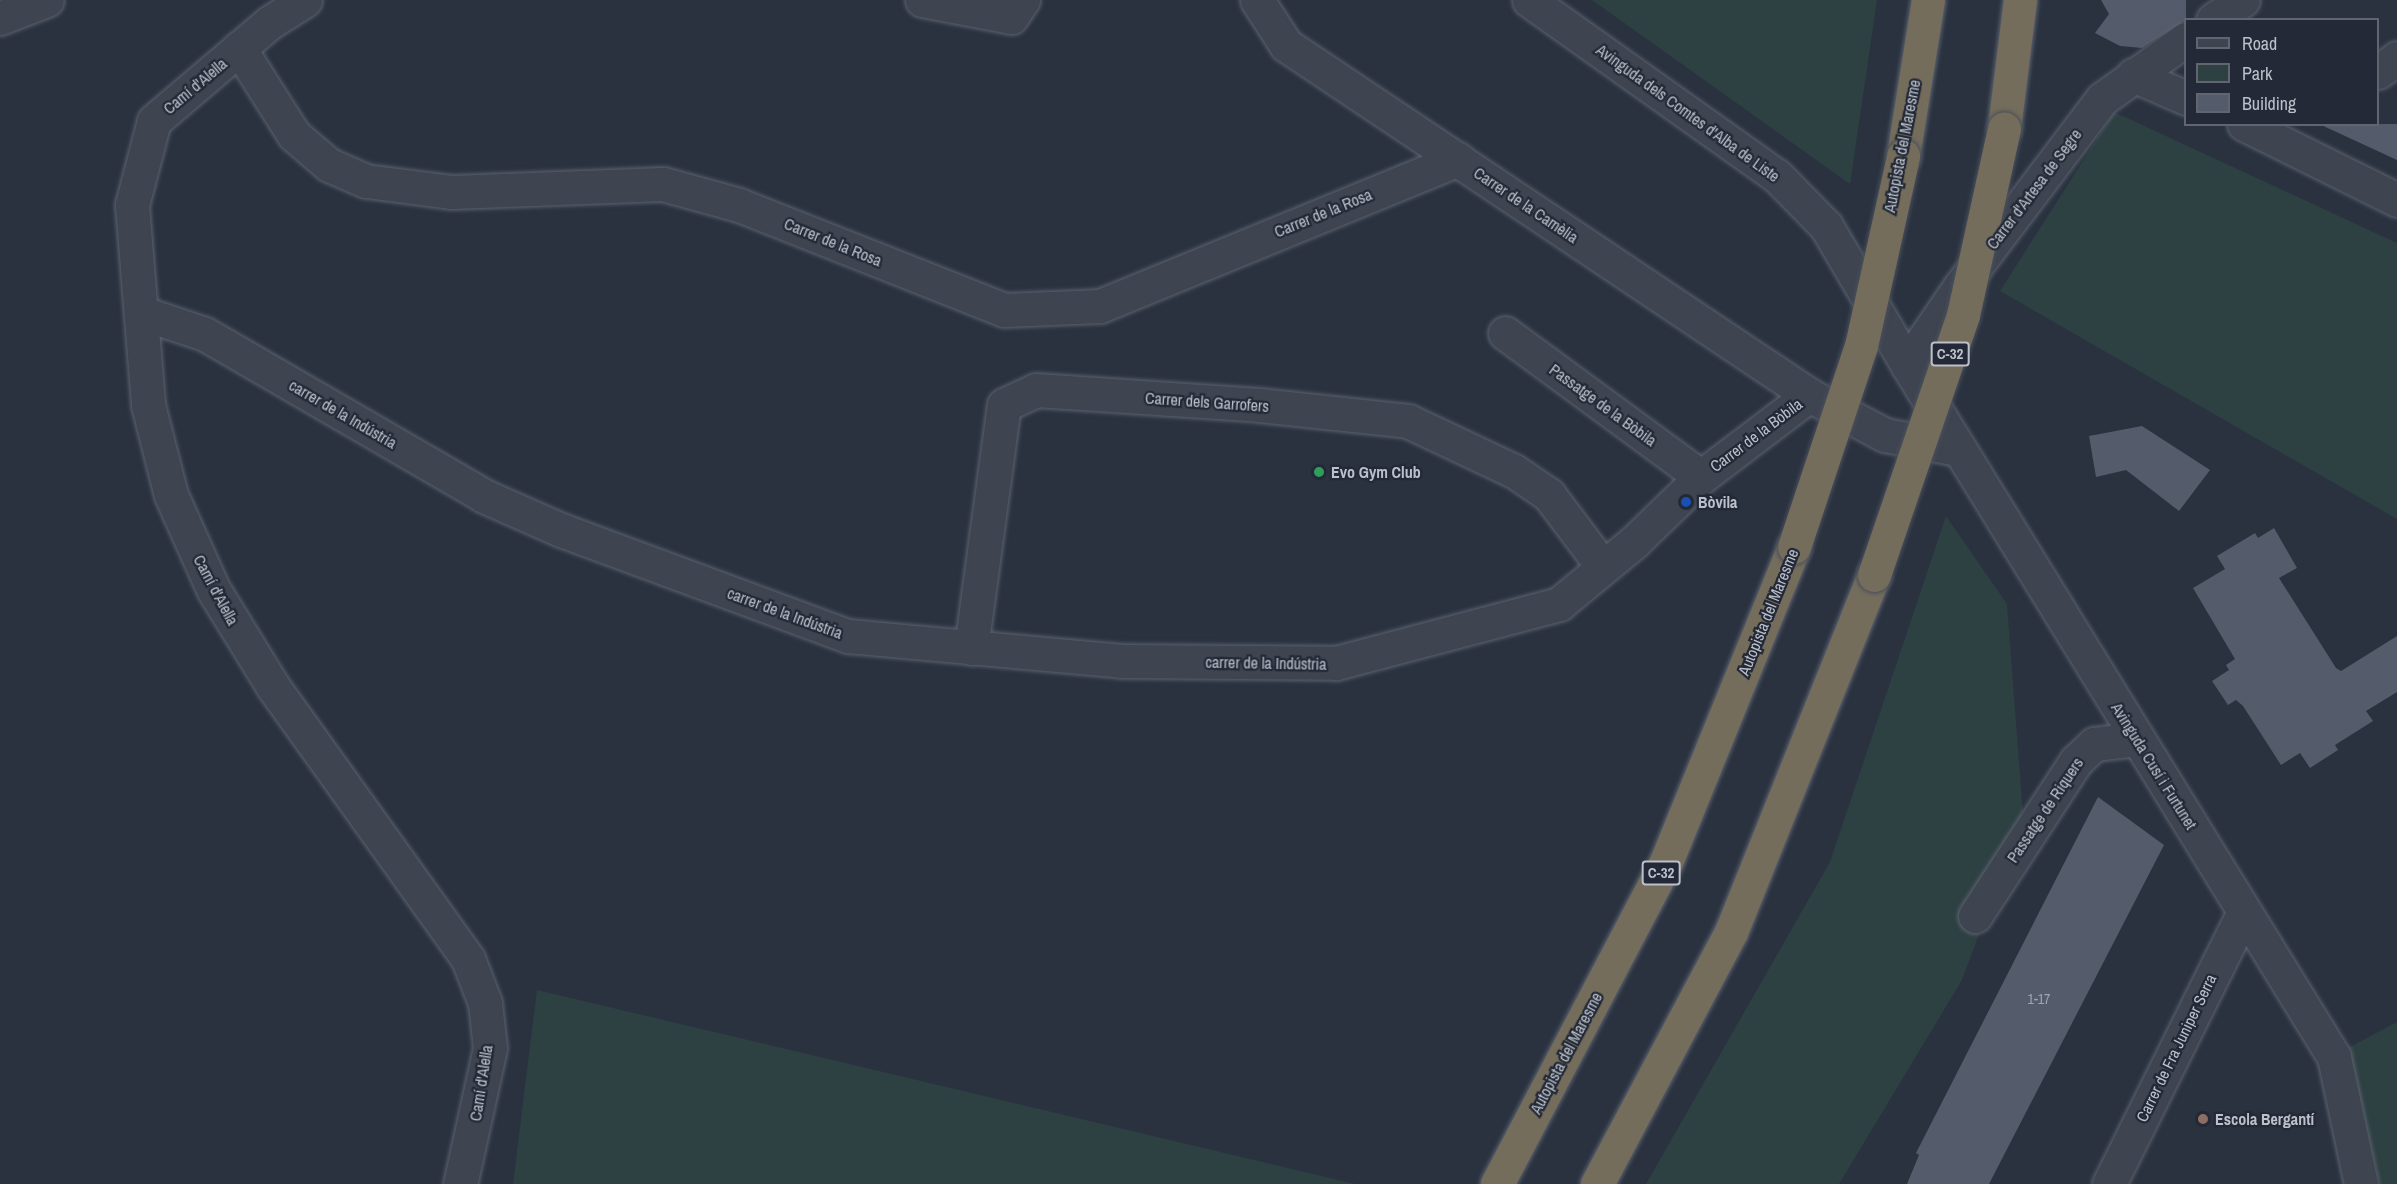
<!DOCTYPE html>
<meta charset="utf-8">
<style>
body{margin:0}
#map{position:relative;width:2397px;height:1184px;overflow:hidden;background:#2a3240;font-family:"Archivo Narrow",sans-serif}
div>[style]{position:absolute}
.green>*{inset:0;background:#2d4042}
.building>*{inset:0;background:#545b6b}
.roads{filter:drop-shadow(0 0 2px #5c626e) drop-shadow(0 0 2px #5c626e)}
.minor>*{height:33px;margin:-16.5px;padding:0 16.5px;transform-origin:16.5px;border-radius:16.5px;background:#3e4450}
.tertiary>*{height:33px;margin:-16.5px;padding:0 16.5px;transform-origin:16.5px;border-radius:16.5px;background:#3e4450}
.motorway>*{height:33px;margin:-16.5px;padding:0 16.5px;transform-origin:16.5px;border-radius:16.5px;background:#756d5c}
.bridges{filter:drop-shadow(0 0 2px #494f5b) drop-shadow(0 0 2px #494f5b)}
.motorway-bridge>*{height:33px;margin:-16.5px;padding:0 16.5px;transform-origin:16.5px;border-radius:16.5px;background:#756d5c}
.dots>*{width:16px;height:16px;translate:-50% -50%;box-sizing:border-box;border:3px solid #232936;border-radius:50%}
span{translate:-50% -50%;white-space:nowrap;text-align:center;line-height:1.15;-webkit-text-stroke:4.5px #232936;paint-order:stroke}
.number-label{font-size:14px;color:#a1a7b2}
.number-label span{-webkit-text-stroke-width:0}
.shield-label span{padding:2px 4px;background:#232936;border:2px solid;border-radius:4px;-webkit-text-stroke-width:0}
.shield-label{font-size:15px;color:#bbc0ca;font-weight:700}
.street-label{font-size:16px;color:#bbc0ca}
.poi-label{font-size:16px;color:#bbc0ca;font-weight:700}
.left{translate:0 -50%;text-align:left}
.legend{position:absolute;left:2184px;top:18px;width:195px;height:108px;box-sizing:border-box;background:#232936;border:2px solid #606571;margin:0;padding:8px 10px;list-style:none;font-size:18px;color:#bbc0ca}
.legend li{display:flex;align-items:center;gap:12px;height:30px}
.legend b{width:30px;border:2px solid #606571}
</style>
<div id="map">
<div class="green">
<div style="clip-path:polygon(1592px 0,1877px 0,1850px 184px)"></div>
<div style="clip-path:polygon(2114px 112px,2397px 243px,2397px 519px,2000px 291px)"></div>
<div style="clip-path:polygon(1946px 516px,2007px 604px,2023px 816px,1962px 980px,1839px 1184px,1646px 1184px,1830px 862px)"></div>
<div style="clip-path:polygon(537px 990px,1355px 1184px,513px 1184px)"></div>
<div style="clip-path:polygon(2397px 1022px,2397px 1184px,2380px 1184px,2348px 1048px)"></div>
</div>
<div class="building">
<div style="clip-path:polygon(2101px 0,2186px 0,2186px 20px,2142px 48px,2120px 46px,2095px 33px,2109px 14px)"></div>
<div style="clip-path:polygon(2319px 124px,2397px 124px,2397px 160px)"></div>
<div style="clip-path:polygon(2142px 426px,2210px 470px,2179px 511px,2126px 470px,2096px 477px,2089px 436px)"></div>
<div style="clip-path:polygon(2274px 528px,2297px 568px,2279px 578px,2336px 668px,2341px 671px,2397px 636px,2397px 692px,2366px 711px,2373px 721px,2335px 745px,2338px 750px,2310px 768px,2300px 753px,2281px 765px,2243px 706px,2236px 700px,2228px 705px,2212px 681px,2229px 670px,2226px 665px,2235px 659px,2193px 588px,2225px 569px,2217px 556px,2255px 533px,2258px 538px)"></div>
<div style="clip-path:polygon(2098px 797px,2164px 845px,1989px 1184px,1907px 1184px,1919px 1155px,1916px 1153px)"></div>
</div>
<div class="roads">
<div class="minor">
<div style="left:305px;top:0;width:43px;rotate:147.4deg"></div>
<div style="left:269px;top:23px;width:151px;rotate:139.6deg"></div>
<div style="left:154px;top:121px;width:87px;rotate:104.7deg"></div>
<div style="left:132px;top:205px;width:201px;rotate:85.4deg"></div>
<div style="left:148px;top:405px;width:93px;rotate:75.7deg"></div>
<div style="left:171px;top:495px;width:103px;rotate:65.9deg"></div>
<div style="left:213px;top:589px;width:116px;rotate:58.4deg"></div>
<div style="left:274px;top:688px;width:333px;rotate:54.4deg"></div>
<div style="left:468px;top:959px;width:47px;rotate:68.9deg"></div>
<div style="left:485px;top:1003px;width:45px;rotate:83.7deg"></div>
<div style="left:490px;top:1048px;width:139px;rotate:102.4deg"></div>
<div style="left:922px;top:0;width:91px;rotate:10.8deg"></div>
<div style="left:1011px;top:17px;width:21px;rotate:-55deg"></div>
<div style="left:1257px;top:0;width:54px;rotate:57.2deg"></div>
<div style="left:1286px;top:45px;width:629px;rotate:33.79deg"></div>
<div style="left:0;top:18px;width:50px;rotate:-21deg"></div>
<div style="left:2213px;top:20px;width:36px;rotate:-34deg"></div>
<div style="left:2186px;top:39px;width:103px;rotate:144.5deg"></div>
<div style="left:2102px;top:99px;width:237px;rotate:127.1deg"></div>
<div style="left:1959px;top:288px;width:92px;rotate:124.4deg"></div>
<div style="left:1907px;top:364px;width:814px;rotate:58.36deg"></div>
<div style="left:2334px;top:1057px;width:130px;rotate:78deg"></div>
<div style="left:239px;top:48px;width:103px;rotate:57.7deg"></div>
<div style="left:294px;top:135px;width:46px;rotate:40.6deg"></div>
<div style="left:329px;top:165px;width:40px;rotate:23.4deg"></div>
<div style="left:366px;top:181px;width:87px;rotate:7.3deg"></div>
<div style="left:452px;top:192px;width:211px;rotate:-2.2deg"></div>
<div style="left:663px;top:184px;width:79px;rotate:15.4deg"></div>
<div style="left:739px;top:205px;width:285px;rotate:21.6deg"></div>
<div style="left:1004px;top:310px;width:96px;rotate:-2.4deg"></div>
<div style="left:1100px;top:306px;width:387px;rotate:-22.3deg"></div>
<div style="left:2378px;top:72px;width:24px;rotate:-36deg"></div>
<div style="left:2133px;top:75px;width:58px;rotate:23.5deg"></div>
<div style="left:2244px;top:124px;width:171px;rotate:26.4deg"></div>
<div style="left:142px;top:313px;width:66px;rotate:18.4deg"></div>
<div style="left:205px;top:334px;width:323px;rotate:30.1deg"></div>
<div style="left:484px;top:496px;width:84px;rotate:23.8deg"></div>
<div style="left:561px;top:530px;width:306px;rotate:20.3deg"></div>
<div style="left:848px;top:636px;width:275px;rotate:5.2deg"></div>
<div style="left:1122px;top:661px;width:214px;rotate:0.5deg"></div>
<div style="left:1336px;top:663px;width:231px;rotate:-14.8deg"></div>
<div style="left:1559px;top:604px;width:97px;rotate:-39.6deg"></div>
<div style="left:1634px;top:542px;width:93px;rotate:-44.1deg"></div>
<div style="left:1701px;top:477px;width:136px;rotate:-37.2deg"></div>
<div style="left:1809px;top:395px;width:86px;rotate:27.8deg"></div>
<div style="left:1885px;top:435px;width:74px;rotate:10.9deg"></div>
<div style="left:1505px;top:333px;width:243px;rotate:36.3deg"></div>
<div style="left:971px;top:648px;width:245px;rotate:-82.3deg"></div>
<div style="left:1004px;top:405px;width:35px;rotate:-25deg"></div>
<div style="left:1036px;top:390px;width:224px;rotate:3.8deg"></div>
<div style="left:1259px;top:405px;width:150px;rotate:6.1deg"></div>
<div style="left:1408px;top:421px;width:117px;rotate:25.3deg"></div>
<div style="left:1514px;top:471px;width:42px;rotate:34.4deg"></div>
<div style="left:1549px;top:495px;width:90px;rotate:53.1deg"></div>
<div style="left:1975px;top:916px;width:185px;rotate:-56.9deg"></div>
<div style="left:2076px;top:761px;width:25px;rotate:-43deg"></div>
<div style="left:2094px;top:744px;width:43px;rotate:-6.6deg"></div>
<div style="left:2109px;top:1184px;width:304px;rotate:-63.6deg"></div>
</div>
<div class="tertiary">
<div style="left:1529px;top:0;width:304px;rotate:35.4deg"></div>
<div style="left:1777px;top:176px;width:70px;rotate:45.6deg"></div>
<div style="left:1826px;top:226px;width:160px;rotate:59.6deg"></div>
</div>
<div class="motorway">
<div style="left:2004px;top:128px;width:129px;rotate:-82.9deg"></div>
<div style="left:1903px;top:156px;width:158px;rotate:-80.9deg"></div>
<div style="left:1497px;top:1184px;width:364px;rotate:-62.3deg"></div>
<div style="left:1666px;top:862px;width:340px;rotate:-67.9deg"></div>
<div style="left:1597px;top:1184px;width:285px;rotate:-62deg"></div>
<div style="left:1731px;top:932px;width:385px;rotate:-68.2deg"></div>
</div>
</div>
<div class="bridges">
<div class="motorway-bridge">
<div style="left:1794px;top:547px;width:212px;rotate:-71.6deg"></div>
<div style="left:1861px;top:346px;width:195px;rotate:-77.5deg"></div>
<div style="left:1874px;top:575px;width:275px;rotate:-71.1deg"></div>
<div style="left:1963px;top:315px;width:191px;rotate:-77.6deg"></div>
</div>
</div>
<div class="dots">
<div style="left:1319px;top:472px;background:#2e9e5b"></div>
<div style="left:1686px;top:502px;background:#1a4fb4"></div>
<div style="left:2203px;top:1119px;background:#8d6e63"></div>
</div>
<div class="number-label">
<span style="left:2039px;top:999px">1-17</span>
</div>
<div class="shield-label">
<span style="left:1950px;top:354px">C-32</span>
<span style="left:1661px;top:873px">C-32</span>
</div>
<div class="street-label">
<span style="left:195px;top:86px;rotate:-40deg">Camí d'Alella</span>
<span style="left:1688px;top:113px;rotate:36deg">Avinguda dels Comtes d'Alba de Liste</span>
<span style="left:1902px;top:146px;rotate:-79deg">Autopista del Maresme</span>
<span style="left:2034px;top:189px;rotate:-53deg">Carrer d'Artesa de Segre</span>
<span style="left:1526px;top:205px;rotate:34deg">Carrer de la Camèlia</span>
<span style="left:1323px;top:213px;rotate:-22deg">Carrer de la Rosa</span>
<span style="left:833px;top:242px;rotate:22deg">Carrer de la Rosa</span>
<span style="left:1207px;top:402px;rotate:4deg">Carrer dels Garrofers</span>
<span style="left:1603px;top:405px;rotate:36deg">Passatge de la Bòbila</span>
<span style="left:343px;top:414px;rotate:30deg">carrer de la Indústria</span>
<span style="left:1756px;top:435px;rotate:-37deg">Carrer de la Bòbila</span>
<span style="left:216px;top:590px;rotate:62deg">Camí d'Alella</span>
<span style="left:1768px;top:612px;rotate:-68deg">Autopista del Maresme</span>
<span style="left:785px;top:613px;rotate:20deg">carrer de la Indústria</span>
<span style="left:1266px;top:663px;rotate:1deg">carrer de la Indústria</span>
<span style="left:2154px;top:766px;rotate:58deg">Avinguda Cusí i Furtunet</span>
<span style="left:2045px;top:810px;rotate:-56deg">Passatge de Riquers</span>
<span style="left:2176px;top:1048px;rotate:-64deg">Carrer de Fra Juniper Serra</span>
<span style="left:1566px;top:1053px;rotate:-62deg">Autopista del Maresme</span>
<span style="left:481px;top:1083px;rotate:-81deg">Camí d'Alella</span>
</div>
<div class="poi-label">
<span class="left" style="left:1331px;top:472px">Evo Gym Club</span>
<span class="left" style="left:1698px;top:502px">Bòvila</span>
<span class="left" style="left:2215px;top:1119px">Escola Bergantí</span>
</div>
<ul class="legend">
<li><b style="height:8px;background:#3e4450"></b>Road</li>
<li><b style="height:16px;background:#2d4042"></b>Park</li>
<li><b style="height:16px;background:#545b6b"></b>Building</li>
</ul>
</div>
